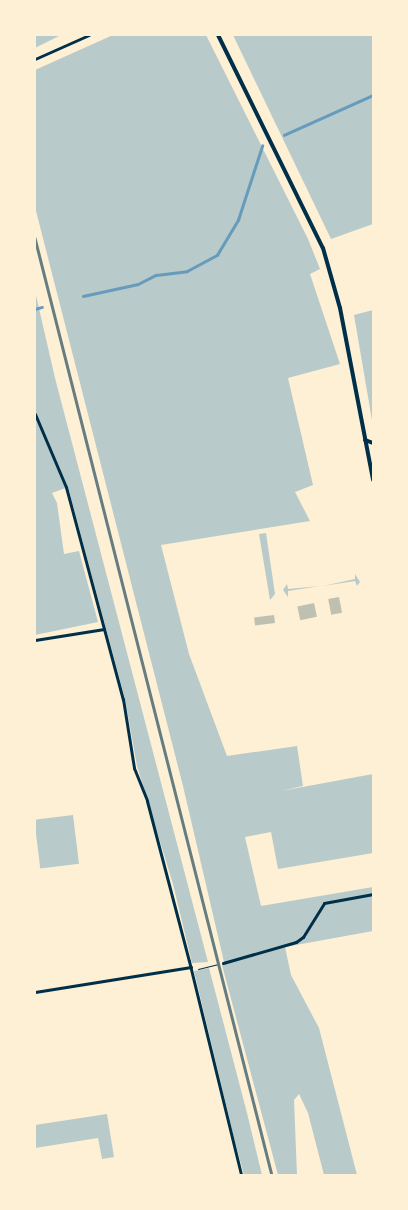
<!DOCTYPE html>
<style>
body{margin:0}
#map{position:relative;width:408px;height:1210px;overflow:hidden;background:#fdf0d5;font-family:"Source Sans 3",sans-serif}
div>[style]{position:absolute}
.green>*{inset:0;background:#b9caca;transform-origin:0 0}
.stream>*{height:2.5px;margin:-1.25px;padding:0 1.25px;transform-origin:1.25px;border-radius:1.25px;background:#669bbc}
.building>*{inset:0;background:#bec0b2;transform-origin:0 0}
.path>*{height:1px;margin:-0.5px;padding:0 0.5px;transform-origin:0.5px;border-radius:0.5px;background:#003049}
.minor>*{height:3px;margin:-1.5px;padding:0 1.5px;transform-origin:1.5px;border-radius:1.5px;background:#003049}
.tertiary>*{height:4px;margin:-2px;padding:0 2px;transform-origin:2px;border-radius:2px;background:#003049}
.rail>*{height:2.5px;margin:-1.25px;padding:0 1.25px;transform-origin:1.25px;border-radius:1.25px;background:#657d81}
span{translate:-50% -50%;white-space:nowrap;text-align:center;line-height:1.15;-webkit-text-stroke:4.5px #fdf0d5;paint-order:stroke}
.frame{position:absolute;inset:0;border:36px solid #fdf0d5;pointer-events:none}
</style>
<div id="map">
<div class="green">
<div style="clip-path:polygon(35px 35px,61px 35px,35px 48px)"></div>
<div style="clip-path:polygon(113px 35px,206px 35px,308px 239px,320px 269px,310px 274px,340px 364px,288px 378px,313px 485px,295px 492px,310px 521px,161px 545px,189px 654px,227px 756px,297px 746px,303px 786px,281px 791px,373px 774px,373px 853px,278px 869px,271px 832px,245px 837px,261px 906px,373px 887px,373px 931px,285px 947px,291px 975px,319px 1028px,357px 1175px,324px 1175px,308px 1113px,299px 1094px,294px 1100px,297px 1175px,278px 1175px,222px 965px,224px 962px,183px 786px,35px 207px,35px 70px)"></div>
<div style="clip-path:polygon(233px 35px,373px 35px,373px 224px,331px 239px)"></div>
<div style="clip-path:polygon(35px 291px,55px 378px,208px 962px,192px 963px,173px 884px,137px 766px,125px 699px,68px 487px,52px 493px,57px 503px,64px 554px,79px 551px,98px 622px,35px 635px)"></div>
<div style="clip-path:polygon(373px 310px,373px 426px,354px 315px)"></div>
<div style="clip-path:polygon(266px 533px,275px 594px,270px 600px,259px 534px)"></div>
<div style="clip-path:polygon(355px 574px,360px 582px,357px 586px,355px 581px,323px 586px,355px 579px)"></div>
<div style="clip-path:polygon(287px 584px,288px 589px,320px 586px,288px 591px,288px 597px,283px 590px)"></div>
<div style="left:73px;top:815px;width:49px;height:39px;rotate:83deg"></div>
<div style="clip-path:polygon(209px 968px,247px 1113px,262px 1175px,244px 1175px,234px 1138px,194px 971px)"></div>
<div style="clip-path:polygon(107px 1114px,114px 1157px,102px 1159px,98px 1138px,35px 1148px,35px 1125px)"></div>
</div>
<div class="stream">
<div style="left:284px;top:135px;width:98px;rotate:-24.2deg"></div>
<div style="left:83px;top:296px;width:56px;rotate:-12.3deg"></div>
<div style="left:138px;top:284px;width:20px;rotate:-27deg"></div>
<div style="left:156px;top:275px;width:31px;rotate:-7deg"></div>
<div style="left:187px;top:271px;width:34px;rotate:-28deg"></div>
<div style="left:217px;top:255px;width:41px;rotate:-59deg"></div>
<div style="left:238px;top:220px;width:78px;rotate:-72deg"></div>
<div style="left:35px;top:309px;width:7px;rotate:-16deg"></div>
</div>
<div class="building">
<div style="left:339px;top:597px;width:16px;height:11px;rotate:79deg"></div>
<div style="left:314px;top:603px;width:14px;height:17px;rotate:78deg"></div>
<div style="left:274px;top:615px;width:8px;height:20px;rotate:83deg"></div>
</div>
<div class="path">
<div style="left:198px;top:969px;width:21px;rotate:-14deg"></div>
</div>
<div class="minor">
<div style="left:35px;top:59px;width:59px;rotate:-24deg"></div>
<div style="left:35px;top:414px;width:79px;rotate:67deg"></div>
<div style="left:66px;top:487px;width:220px;rotate:75deg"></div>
<div style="left:123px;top:699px;width:70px;rotate:80.9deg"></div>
<div style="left:134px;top:768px;width:35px;rotate:68deg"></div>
<div style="left:147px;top:801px;width:165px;rotate:75.3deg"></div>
<div style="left:189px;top:961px;width:220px;rotate:76.3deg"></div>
<div style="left:35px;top:640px;width:70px;rotate:-9.1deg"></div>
<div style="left:223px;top:963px;width:76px;rotate:-16deg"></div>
<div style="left:296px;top:942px;width:9px;rotate:-36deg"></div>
<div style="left:303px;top:937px;width:40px;rotate:-58deg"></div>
<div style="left:324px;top:903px;width:50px;rotate:-10.4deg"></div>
<div style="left:35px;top:992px;width:158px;rotate:-9.1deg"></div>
</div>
<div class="tertiary">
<div style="left:218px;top:35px;width:237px;rotate:63.8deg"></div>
<div style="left:323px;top:248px;width:62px;rotate:74.2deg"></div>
<div style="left:340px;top:308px;width:175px;rotate:79.1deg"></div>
<div style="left:365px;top:440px;width:9px;rotate:21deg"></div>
</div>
<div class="rail">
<div style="left:35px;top:238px;width:967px;rotate:75.81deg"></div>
</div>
<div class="frame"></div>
</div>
